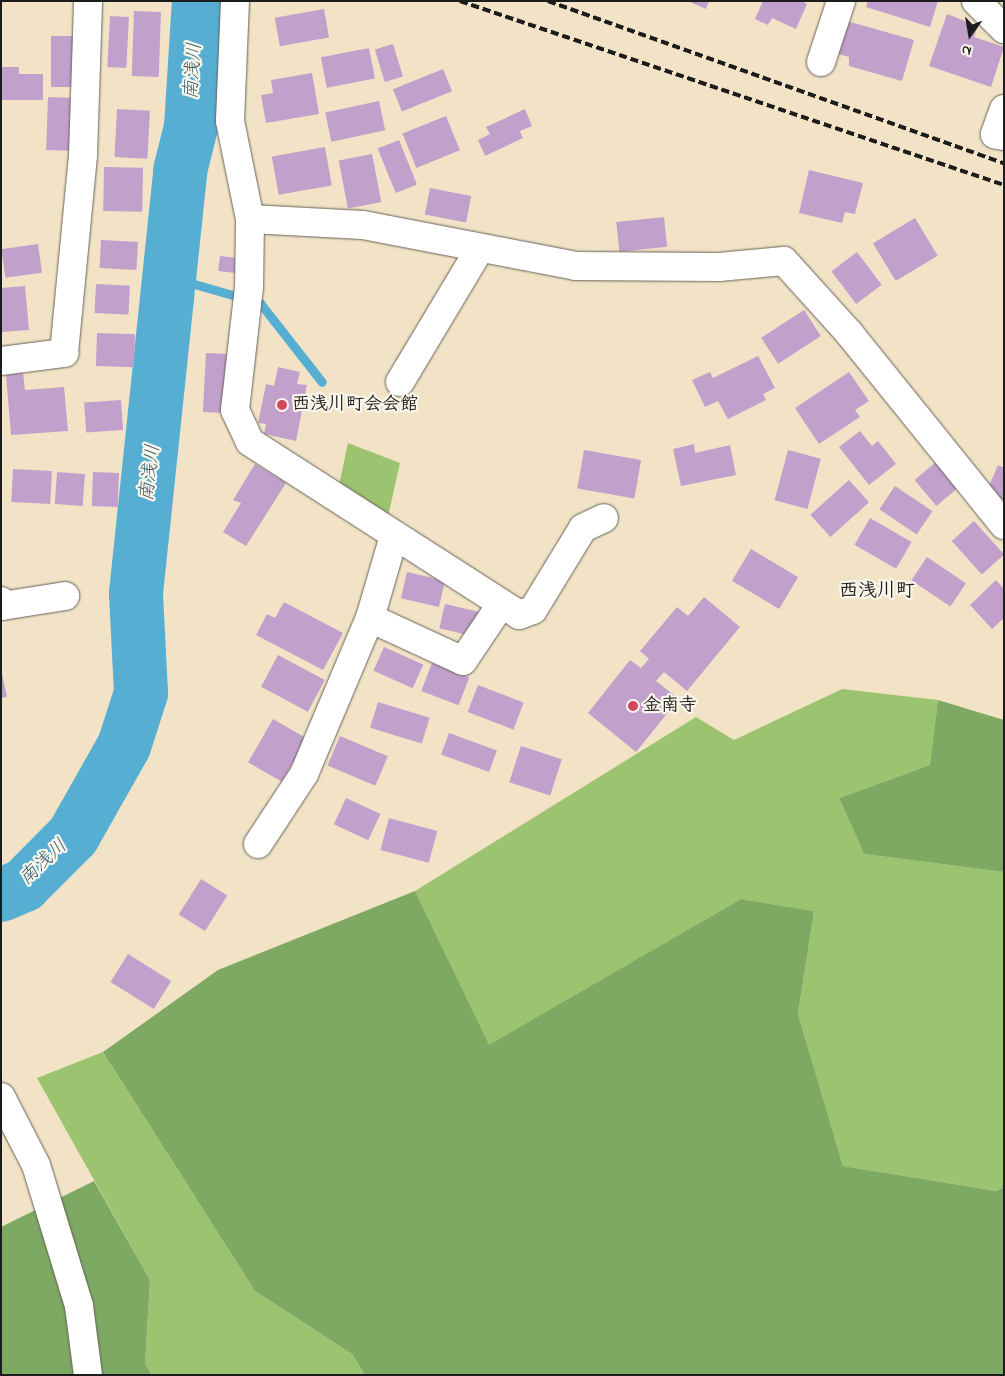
<!DOCTYPE html>
<meta charset="utf-8">
<style>
body{margin:0}
#map{position:relative;width:1005px;height:1376px;overflow:hidden;background:#f2e3c7;font-family:"Indie Flower","Klee One",sans-serif}
div>[style]{position:absolute}
.green>*{inset:0;background:#9cc36f}
.forest>*{inset:0;background:#7da962}
.stream>*{height:9px;margin:-4.5px;padding:0 4.5px;transform-origin:4.5px;border-radius:4.5px;background:#56afd3}
.river>*{height:54px;margin:-27px;padding:0 27px;transform-origin:27px;border-radius:27px;background:#56afd3}
.building>*{inset:0;background:#c2a0cc;transform-origin:0 0}
.roads{filter:drop-shadow(0 0 1px #676258) drop-shadow(0 0 1px #676258)}
.minor>*{height:28px;margin:-14px;padding:0 14px;transform-origin:14px;border-radius:14px;background:#fff}
.rail>*{height:4px;margin-top:-2px;transform-origin:0;background:repeating-linear-gradient(90deg,#1c1c1c 0 8px,transparent 0 12px)}
.dots>*{width:14px;height:14px;translate:-50% -50%;box-sizing:border-box;border:2px solid #fbf7ec;border-radius:50%}
span{translate:-50% -50%;white-space:nowrap;text-align:center;line-height:1.15;-webkit-text-stroke:4.5px #fbf7ec;paint-order:stroke}
.poi-label{font-size:18px;color:#1c1c1c;font-weight:700}
.left{translate:0 -50%;text-align:left}
.water-label{font-size:19px;color:#365e6e;font-style:italic}
.neighbourhood-label{font-size:19px;color:#1c1c1c;font-weight:700}
.frame{position:absolute;inset:0;border:2px solid #1c1c1c;pointer-events:none}
.north{position:absolute;left:945px;top:10px;width:50px;height:50px;-webkit-text-stroke:4px #fbf7ec;paint-order:stroke;rotate:193deg;font-size:14px;font-weight:700;line-height:20px;text-align:center;color:#1c1c1c}
.north::after{content:'';display:block;margin:auto;width:18px;height:22px;background:#1c1c1c;clip-path:polygon(50% 0,100% 100%,50% 72%,0 100%)}
</style>
<div id="map">
<div class="green">
<div style="clip-path:polygon(348px 443px,400px 463px,385px 530px,336px 499px)"></div>
<div style="clip-path:polygon(842px 689px,938px 700px,930px 765px,839px 798px,864px 854px,1004px 872px,1004px 1187px,998px 1191px,843px 1166px,798px 1014px,814px 911px,741px 899px,489px 1046px,415px 891px,696px 717px,734px 740px)"></div>
<div style="clip-path:polygon(103px 1052px,255px 1291px,352px 1354px,365px 1375px,152px 1375px,145px 1364px,150px 1280px,37px 1078px)"></div>
</div>
<div class="forest">
<div style="clip-path:polygon(938px 700px,1004px 720px,1004px 872px,864px 854px,839px 798px,930px 765px)"></div>
<div style="clip-path:polygon(415px 891px,489px 1045px,741px 899px,814px 911px,798px 1014px,843px 1166px,997px 1191px,1004px 1187px,1004px 1375px,365px 1375px,352px 1354px,255px 1291px,103px 1052px,218px 970px)"></div>
<div style="clip-path:polygon(94px 1181px,150px 1280px,145px 1364px,152px 1375px,1px 1375px,1px 1227px)"></div>
</div>
<div class="stream">
<div style="left:170px;top:277px;width:94px;rotate:16.1deg"></div>
<div style="left:260px;top:303px;width:100px;rotate:51.9deg"></div>
</div>
<div class="river">
<div style="left:1px;top:895px;width:25px;rotate:-23deg"></div>
<div style="left:24px;top:885px;width:69px;rotate:-45deg"></div>
<div style="left:73px;top:836px;width:103px;rotate:-60.5deg"></div>
<div style="left:124px;top:746px;width:56px;rotate:-72.2deg"></div>
<div style="left:141px;top:693px;width:100px;rotate:-92.9deg"></div>
<div style="left:136px;top:593px;width:424px;rotate:-84deg"></div>
<div style="left:180px;top:171px;width:45px;rotate:-76deg"></div>
<div style="left:191px;top:127px;width:126px;rotate:-86.4deg"></div>
</div>
<div class="building">
<div style="clip-path:polygon(688px 1px,709px 1px,706px 9px)"></div>
<div style="clip-path:polygon(763px 1px,801px 1px,807px 4px,796px 29px,772px 18px,768px 25px,755px 19px)"></div>
<div style="clip-path:polygon(868px 1px,938px 1px,930px 27px,866px 7px)"></div>
<div style="left:324px;top:9px;width:29px;height:50px;rotate:80deg"></div>
<div style="left:134px;top:11px;width:27px;height:65px;rotate:2deg"></div>
<div style="clip-path:polygon(947px 14px,978px 26px,974px 37px,1004px 47px,991px 87px,929px 66px)"></div>
<div style="left:110px;top:16px;width:19px;height:51px;rotate:3deg"></div>
<div style="clip-path:polygon(840px 19px,914px 40px,902px 81px,849px 66px,849px 57px,831px 52px)"></div>
<div style="left:51px;top:36px;width:32px;height:51px"></div>
<div style="left:393px;top:44px;width:34px;height:19px;rotate:73deg"></div>
<div style="left:369px;top:48px;width:31px;height:49px;rotate:79deg"></div>
<div style="clip-path:polygon(1px 67px,19px 67px,19px 74px,43px 74px,43px 100px,1px 100px)"></div>
<div style="left:443px;top:69px;width:24px;height:54px;rotate:68deg"></div>
<div style="clip-path:polygon(312px 73px,319px 114px,266px 123px,261px 95px,273px 93px,271px 80px)"></div>
<div style="left:48px;top:97px;width:32px;height:53px;rotate:2deg"></div>
<div style="left:379px;top:101px;width:30px;height:55px;rotate:78deg"></div>
<div style="left:117px;top:109px;width:33px;height:48px;rotate:3deg"></div>
<div style="clip-path:polygon(525px 109px,532px 126px,520px 131px,523px 138px,485px 156px,478px 140px,490px 134px,486px 127px)"></div>
<div style="left:446px;top:116px;width:37px;height:47px;rotate:68deg"></div>
<div style="left:399px;top:140px;width:48px;height:23px;rotate:68deg"></div>
<div style="left:325px;top:147px;width:39px;height:54px;rotate:80deg"></div>
<div style="left:372px;top:154px;width:49px;height:34px;rotate:79deg"></div>
<div style="left:104px;top:167px;width:39px;height:44px;rotate:1deg"></div>
<div style="clip-path:polygon(809px 170px,863px 183px,855px 214px,845px 212px,842px 223px,799px 213px)"></div>
<div style="left:430px;top:188px;width:42px;height:27px;rotate:11deg"></div>
<div style="left:664px;top:217px;width:30px;height:48px;rotate:84deg"></div>
<div style="left:915px;top:218px;width:44px;height:49px;rotate:59deg"></div>
<div style="left:101px;top:240px;width:37px;height:28px;rotate:3deg"></div>
<div style="left:38px;top:244px;width:29px;height:37px;rotate:82deg"></div>
<div style="left:857px;top:252px;width:41px;height:32px;rotate:53deg"></div>
<div style="left:220px;top:256px;width:17px;height:15px;rotate:7deg"></div>
<div style="left:96px;top:284px;width:34px;height:29px;rotate:3deg"></div>
<div style="clip-path:polygon(25px 286px,29px 330px,1px 332px,1px 288px)"></div>
<div style="left:804px;top:310px;width:31px;height:51px;rotate:57deg"></div>
<div style="left:97px;top:333px;width:38px;height:33px;rotate:2deg"></div>
<div style="left:206px;top:353px;width:21px;height:59px;rotate:3deg"></div>
<div style="clip-path:polygon(758px 356px,775px 388px,763px 394px,766px 400px,728px 419px,718px 401px,705px 407px,692px 380px,710px 372px,713px 378px)"></div>
<div style="clip-path:polygon(278px 367px,300px 372px,297px 384px,307px 385px,296px 441px,264px 434px,266px 424px,258px 423px,266px 384px,274px 386px)"></div>
<div style="clip-path:polygon(849px 372px,869px 401px,855px 410px,860px 417px,819px 444px,795px 408px)"></div>
<div style="clip-path:polygon(23px 373px,25px 390px,64px 387px,68px 431px,11px 435px,6px 375px)"></div>
<div style="left:121px;top:400px;width:30px;height:37px;rotate:86deg"></div>
<div style="clip-path:polygon(860px 431px,872px 446px,878px 441px,896px 464px,869px 485px,839px 447px)"></div>
<div style="clip-path:polygon(694px 444px,695px 453px,730px 445px,736px 475px,681px 486px,673px 449px)"></div>
<div style="left:584px;top:450px;width:58px;height:39px;rotate:10deg"></div>
<div style="left:788px;top:450px;width:34px;height:52px;rotate:15deg"></div>
<div style="left:936px;top:462px;width:34px;height:28px;rotate:50deg"></div>
<div style="clip-path:polygon(255px 464px,286px 483px,246px 546px,223px 532px,241px 503px,233px 500px)"></div>
<div style="clip-path:polygon(998px 465px,1004px 468px,1004px 500px,986px 493px)"></div>
<div style="left:13px;top:469px;width:39px;height:33px;rotate:3deg"></div>
<div style="left:57px;top:472px;width:28px;height:32px;rotate:4deg"></div>
<div style="left:93px;top:472px;width:26px;height:34px;rotate:2deg"></div>
<div style="left:849px;top:480px;width:30px;height:52px;rotate:48deg"></div>
<div style="left:895px;top:486px;width:45px;height:28px;rotate:34deg"></div>
<div style="left:870px;top:518px;width:48px;height:31px;rotate:30deg"></div>
<div style="left:974px;top:521px;width:45px;height:30px;rotate:48deg"></div>
<div style="left:751px;top:549px;width:55px;height:37px;rotate:31deg"></div>
<div style="left:927px;top:557px;width:47px;height:28px;rotate:34deg"></div>
<div style="left:407px;top:572px;width:39px;height:27px;rotate:13deg"></div>
<div style="clip-path:polygon(996px 580px,1004px 589px,1004px 618px,992px 629px,970px 605px)"></div>
<div style="clip-path:polygon(704px 597px,740px 627px,687px 691px,664px 672px,656px 681px,679px 699px,636px 752px,588px 713px,630px 660px,641px 668px,649px 659px,640px 651px,677px 607px,688px 616px)"></div>
<div style="clip-path:polygon(284px 602px,343px 633px,323px 670px,256px 635px,267px 614px,275px 618px)"></div>
<div style="left:445px;top:604px;width:39px;height:25px;rotate:13deg"></div>
<div style="left:384px;top:647px;width:43px;height:26px;rotate:24deg"></div>
<div style="left:278px;top:655px;width:53px;height:36px;rotate:28deg"></div>
<div style="left:432px;top:663px;width:40px;height:30px;rotate:21deg"></div>
<div style="clip-path:polygon(1px 669px,7px 697px,1px 698px)"></div>
<div style="left:478px;top:685px;width:49px;height:29px;rotate:21deg"></div>
<div style="left:378px;top:702px;width:54px;height:27px;rotate:17deg"></div>
<div style="left:273px;top:719px;width:39px;height:50px;rotate:30deg"></div>
<div style="left:449px;top:733px;width:51px;height:23px;rotate:20deg"></div>
<div style="left:340px;top:736px;width:52px;height:32px;rotate:23deg"></div>
<div style="left:521px;top:746px;width:43px;height:38px;rotate:18deg"></div>
<div style="left:346px;top:798px;width:38px;height:29px;rotate:25deg"></div>
<div style="left:389px;top:818px;width:50px;height:33px;rotate:15deg"></div>
<div style="left:201px;top:879px;width:31px;height:42px;rotate:32deg"></div>
<div style="left:128px;top:954px;width:51px;height:33px;rotate:32deg"></div>
</div>
<div class="roads">
<div class="minor">
<div style="left:235px;top:1px;width:120px;rotate:92.4deg"></div>
<div style="left:230px;top:121px;width:100px;rotate:78.5deg"></div>
<div style="left:250px;top:219px;width:68px;rotate:90.8deg"></div>
<div style="left:249px;top:287px;width:124px;rotate:96.5deg"></div>
<div style="left:235px;top:410px;width:35px;rotate:65deg"></div>
<div style="left:250px;top:442px;width:320px;rotate:32.7deg"></div>
<div style="left:519px;top:615px;width:15px;rotate:-20deg"></div>
<div style="left:533px;top:610px;width:96px;rotate:-58.6deg"></div>
<div style="left:583px;top:528px;width:23px;rotate:-25deg"></div>
<div style="left:976px;top:1px;width:40px;rotate:45deg"></div>
<div style="left:821px;top:62px;width:64px;rotate:-71.8deg"></div>
<div style="left:1004px;top:109px;width:27px;rotate:110deg"></div>
<div style="left:995px;top:134px;width:9px;rotate:13deg"></div>
<div style="left:250px;top:219px;width:113px;rotate:3deg"></div>
<div style="left:363px;top:225px;width:216px;rotate:10.9deg"></div>
<div style="left:575px;top:266px;width:144px;rotate:0.4deg"></div>
<div style="left:719px;top:267px;width:65px;rotate:-5.3deg"></div>
<div style="left:784px;top:261px;width:97px;rotate:47.9deg"></div>
<div style="left:849px;top:333px;width:247px;rotate:51.1deg"></div>
<div style="left:1px;top:361px;width:64px;rotate:-7.2deg"></div>
<div style="left:64px;top:353px;width:199px;rotate:-84.5deg"></div>
<div style="left:83px;top:155px;width:154px;rotate:-88.1deg"></div>
<div style="left:400px;top:382px;width:154px;rotate:-59.1deg"></div>
<div style="left:1px;top:601px;width:5px;rotate:79deg"></div>
<div style="left:2px;top:606px;width:64px;rotate:-9deg"></div>
<div style="left:370px;top:618px;width:102px;rotate:24.8deg"></div>
<div style="left:463px;top:661px;width:66px;rotate:-56.1deg"></div>
<div style="left:258px;top:844px;width:84px;rotate:-56.7deg"></div>
<div style="left:304px;top:774px;width:169px;rotate:-67.1deg"></div>
<div style="left:370px;top:618px;width:85px;rotate:-73.7deg"></div>
<div style="left:1px;top:1097px;width:76px;rotate:62.8deg"></div>
<div style="left:36px;top:1165px;width:147px;rotate:73deg"></div>
<div style="left:79px;top:1306px;width:70px;rotate:82.6deg"></div>
</div>
</div>
<div class="rail">
<div style="left:460px;top:1px;width:574px;rotate:18.69deg"></div>
<div style="left:548px;top:1px;width:484px;rotate:19.6deg"></div>
</div>
<div class="dots">
<div style="left:282px;top:405px;background:#d1495b"></div>
<div style="left:633px;top:706px;background:#d1495b"></div>
</div>
<div class="poi-label">
<span class="left" style="left:292px;top:405px">西浅川町会会館</span>
<span class="left" style="left:643px;top:706px">金南寺</span>
</div>
<div class="water-label">
<span style="left:194px;top:71px;rotate:-86deg">南浅川</span>
<span style="left:151px;top:473px;rotate:-83deg">南浅川</span>
<span style="left:44px;top:863px;rotate:-43deg">南浅川</span>
</div>
<div class="neighbourhood-label">
<span style="left:877px;top:592px">西浅川町</span>
</div>
<div class="frame"></div>
<div class="north">N</div>
</div>
